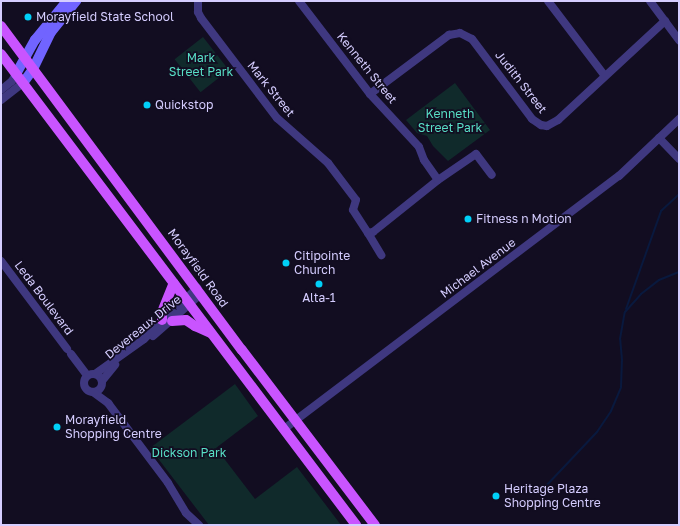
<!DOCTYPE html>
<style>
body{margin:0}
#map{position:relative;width:680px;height:526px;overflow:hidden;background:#120d21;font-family:"Golos Text",sans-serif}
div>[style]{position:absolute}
.green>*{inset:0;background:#102a2b;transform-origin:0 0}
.stream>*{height:2px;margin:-1px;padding:0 1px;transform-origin:1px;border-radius:1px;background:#09193e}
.minor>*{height:8px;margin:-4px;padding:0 4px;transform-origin:4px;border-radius:4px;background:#3f3880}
.minor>.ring{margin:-4px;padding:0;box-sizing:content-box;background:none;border:8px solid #3f3880;border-radius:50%}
.secondary>*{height:10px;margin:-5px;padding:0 5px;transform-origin:5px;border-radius:5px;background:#7164ff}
.primary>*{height:10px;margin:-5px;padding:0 5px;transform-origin:5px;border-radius:5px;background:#c954ff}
.dots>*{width:11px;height:11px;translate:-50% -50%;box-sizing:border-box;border:2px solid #120d21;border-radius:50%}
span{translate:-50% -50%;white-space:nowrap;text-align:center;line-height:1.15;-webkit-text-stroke:3.5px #120d21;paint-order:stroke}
.poi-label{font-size:12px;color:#d5cdff}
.left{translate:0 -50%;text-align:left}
.park-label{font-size:12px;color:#58dfc6}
.street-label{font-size:12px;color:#d5cdff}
.frame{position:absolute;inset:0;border:2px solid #d5cdff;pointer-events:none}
</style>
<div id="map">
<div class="green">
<div style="left:203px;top:37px;width:42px;height:36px;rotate:52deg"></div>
<div style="clip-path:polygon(455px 83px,490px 130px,448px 161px,433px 146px,427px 136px,417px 133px,406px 120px)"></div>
<div style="clip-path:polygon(235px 384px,258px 416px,216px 448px,255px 499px,297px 467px,341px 525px,209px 525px,150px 448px)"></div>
</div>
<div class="stream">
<div style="left:626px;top:309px;width:104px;rotate:-70.3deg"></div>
<div style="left:661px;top:211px;width:25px;rotate:-43deg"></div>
<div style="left:537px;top:492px;width:9px;rotate:-32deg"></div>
<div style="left:545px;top:487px;width:76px;rotate:-46.6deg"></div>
<div style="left:597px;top:432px;width:25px;rotate:-56deg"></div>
<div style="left:611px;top:411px;width:26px;rotate:-67deg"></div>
<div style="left:621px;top:387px;width:27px;rotate:-88deg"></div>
<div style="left:622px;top:360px;width:21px;rotate:-95deg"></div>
<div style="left:620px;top:339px;width:27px;rotate:-80deg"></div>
<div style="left:625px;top:312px;width:24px;rotate:-48deg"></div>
<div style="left:641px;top:294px;width:23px;rotate:-38deg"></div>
<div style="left:659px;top:280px;width:22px;rotate:-22deg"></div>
</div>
<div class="minor">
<div style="left:198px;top:1px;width:11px;rotate:90deg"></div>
<div style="left:198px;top:12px;width:7px;rotate:63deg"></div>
<div style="left:201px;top:18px;width:126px;rotate:52.8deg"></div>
<div style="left:277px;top:118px;width:68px;rotate:41.4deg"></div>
<div style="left:328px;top:163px;width:46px;rotate:52.9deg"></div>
<div style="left:356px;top:200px;width:10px;rotate:107deg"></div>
<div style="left:353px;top:210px;width:27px;rotate:57deg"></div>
<div style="left:368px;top:233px;width:5px;rotate:-11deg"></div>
<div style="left:373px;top:232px;width:83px;rotate:-38.7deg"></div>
<div style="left:438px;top:180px;width:46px;rotate:-34.4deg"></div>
<div style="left:476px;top:154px;width:26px;rotate:53deg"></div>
<div style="left:299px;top:1px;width:117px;rotate:52.6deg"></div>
<div style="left:370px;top:94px;width:72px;rotate:47.2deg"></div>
<div style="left:419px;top:147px;width:14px;rotate:69deg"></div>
<div style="left:424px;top:160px;width:24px;rotate:55deg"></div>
<div style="left:548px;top:1px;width:94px;rotate:52.8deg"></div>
<div style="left:650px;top:1px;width:49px;rotate:53.4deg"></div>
<div style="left:1px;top:90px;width:14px;rotate:-39deg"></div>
<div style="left:12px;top:81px;width:8px;rotate:-60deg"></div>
<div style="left:370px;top:94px;width:99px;rotate:-36.8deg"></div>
<div style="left:449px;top:35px;width:11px;rotate:-10deg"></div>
<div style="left:460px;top:33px;width:13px;rotate:27deg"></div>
<div style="left:472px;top:39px;width:100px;rotate:53.1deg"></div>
<div style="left:532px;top:119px;width:11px;rotate:34deg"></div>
<div style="left:541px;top:125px;width:6px;rotate:9deg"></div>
<div style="left:547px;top:126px;width:13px;rotate:-29deg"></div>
<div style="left:558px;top:120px;width:146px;rotate:-42.8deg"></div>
<div style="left:1px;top:100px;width:28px;rotate:-38deg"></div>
<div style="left:659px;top:138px;width:29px;rotate:46deg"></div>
<div style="left:368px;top:233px;width:26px;rotate:59deg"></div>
<div style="left:1px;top:261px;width:110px;rotate:53.1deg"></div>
<div style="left:153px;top:336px;width:64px;rotate:-41.2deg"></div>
<div style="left:71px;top:354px;width:26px;rotate:53deg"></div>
<div class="ring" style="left:84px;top:374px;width:10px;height:10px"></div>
<div style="left:95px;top:374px;width:60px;rotate:-35.5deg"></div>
<div style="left:144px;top:339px;width:74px;rotate:-43.9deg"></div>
<div style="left:102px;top:381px;width:21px;rotate:-51deg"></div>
<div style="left:93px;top:392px;width:19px;rotate:36deg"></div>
<div style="left:108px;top:403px;width:100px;rotate:53.1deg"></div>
<div style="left:168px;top:483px;width:35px;rotate:59deg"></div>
<div style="left:186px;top:513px;width:18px;rotate:43deg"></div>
<div style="left:284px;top:429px;width:420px;rotate:-37.1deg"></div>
<div style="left:619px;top:176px;width:83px;rotate:-43.5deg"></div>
</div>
<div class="secondary">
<div style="left:16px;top:74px;width:39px;rotate:-61deg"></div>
<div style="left:35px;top:40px;width:50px;rotate:-50.6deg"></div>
<div style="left:23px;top:83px;width:17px;rotate:-54deg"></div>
<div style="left:33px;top:69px;width:41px;rotate:-64.1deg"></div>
<div style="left:51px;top:32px;width:40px;rotate:-51deg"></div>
</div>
<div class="primary">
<div style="left:1px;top:26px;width:404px;rotate:53.4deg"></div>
<div style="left:242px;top:350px;width:220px;rotate:52.8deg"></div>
<div style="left:1px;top:54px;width:590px;rotate:52.99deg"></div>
<div style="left:162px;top:320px;width:8px;rotate:-90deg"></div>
<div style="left:162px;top:312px;width:31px;rotate:-68deg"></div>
<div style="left:172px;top:321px;width:14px;rotate:-4deg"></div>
<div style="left:186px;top:320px;width:11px;rotate:34deg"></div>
<div style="left:195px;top:326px;width:17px;rotate:24deg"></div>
</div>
<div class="dots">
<div style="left:28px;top:17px;background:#00d0f8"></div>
<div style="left:147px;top:105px;background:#00d0f8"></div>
<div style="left:468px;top:219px;background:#00d0f8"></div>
<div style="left:286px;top:263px;background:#00d0f8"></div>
<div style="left:319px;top:284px;background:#00d0f8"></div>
<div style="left:57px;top:427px;background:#00d0f8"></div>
<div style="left:496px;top:496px;background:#00d0f8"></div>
</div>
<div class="poi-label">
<span class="left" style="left:36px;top:17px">Morayfield State School</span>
<span class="left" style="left:155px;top:105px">Quickstop</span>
<span class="left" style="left:476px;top:219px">Fitness n Motion</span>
<span class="left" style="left:294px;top:263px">Citipointe<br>Church</span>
<span style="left:319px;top:298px">Alta-1</span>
<span class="left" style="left:65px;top:427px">Morayfield<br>Shopping Centre</span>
<span class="left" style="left:504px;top:496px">Heritage Plaza<br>Shopping Centre</span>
</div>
<div class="park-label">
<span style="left:201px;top:65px">Mark<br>Street Park</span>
<span style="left:450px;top:121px">Kenneth<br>Street Park</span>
<span style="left:189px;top:453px">Dickson Park</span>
</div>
<div class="street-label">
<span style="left:367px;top:68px;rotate:51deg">Kenneth Street</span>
<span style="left:521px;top:82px;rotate:52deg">Judith Street</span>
<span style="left:271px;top:89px;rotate:51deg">Mark Street</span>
<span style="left:198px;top:268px;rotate:54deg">Morayfield Road</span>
<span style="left:478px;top:268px;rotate:-37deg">Michael Avenue</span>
<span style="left:44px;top:298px;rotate:53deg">Leda Boulevard</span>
<span style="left:143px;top:327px;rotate:-39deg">Devereaux Drive</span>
</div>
<div class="frame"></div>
</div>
